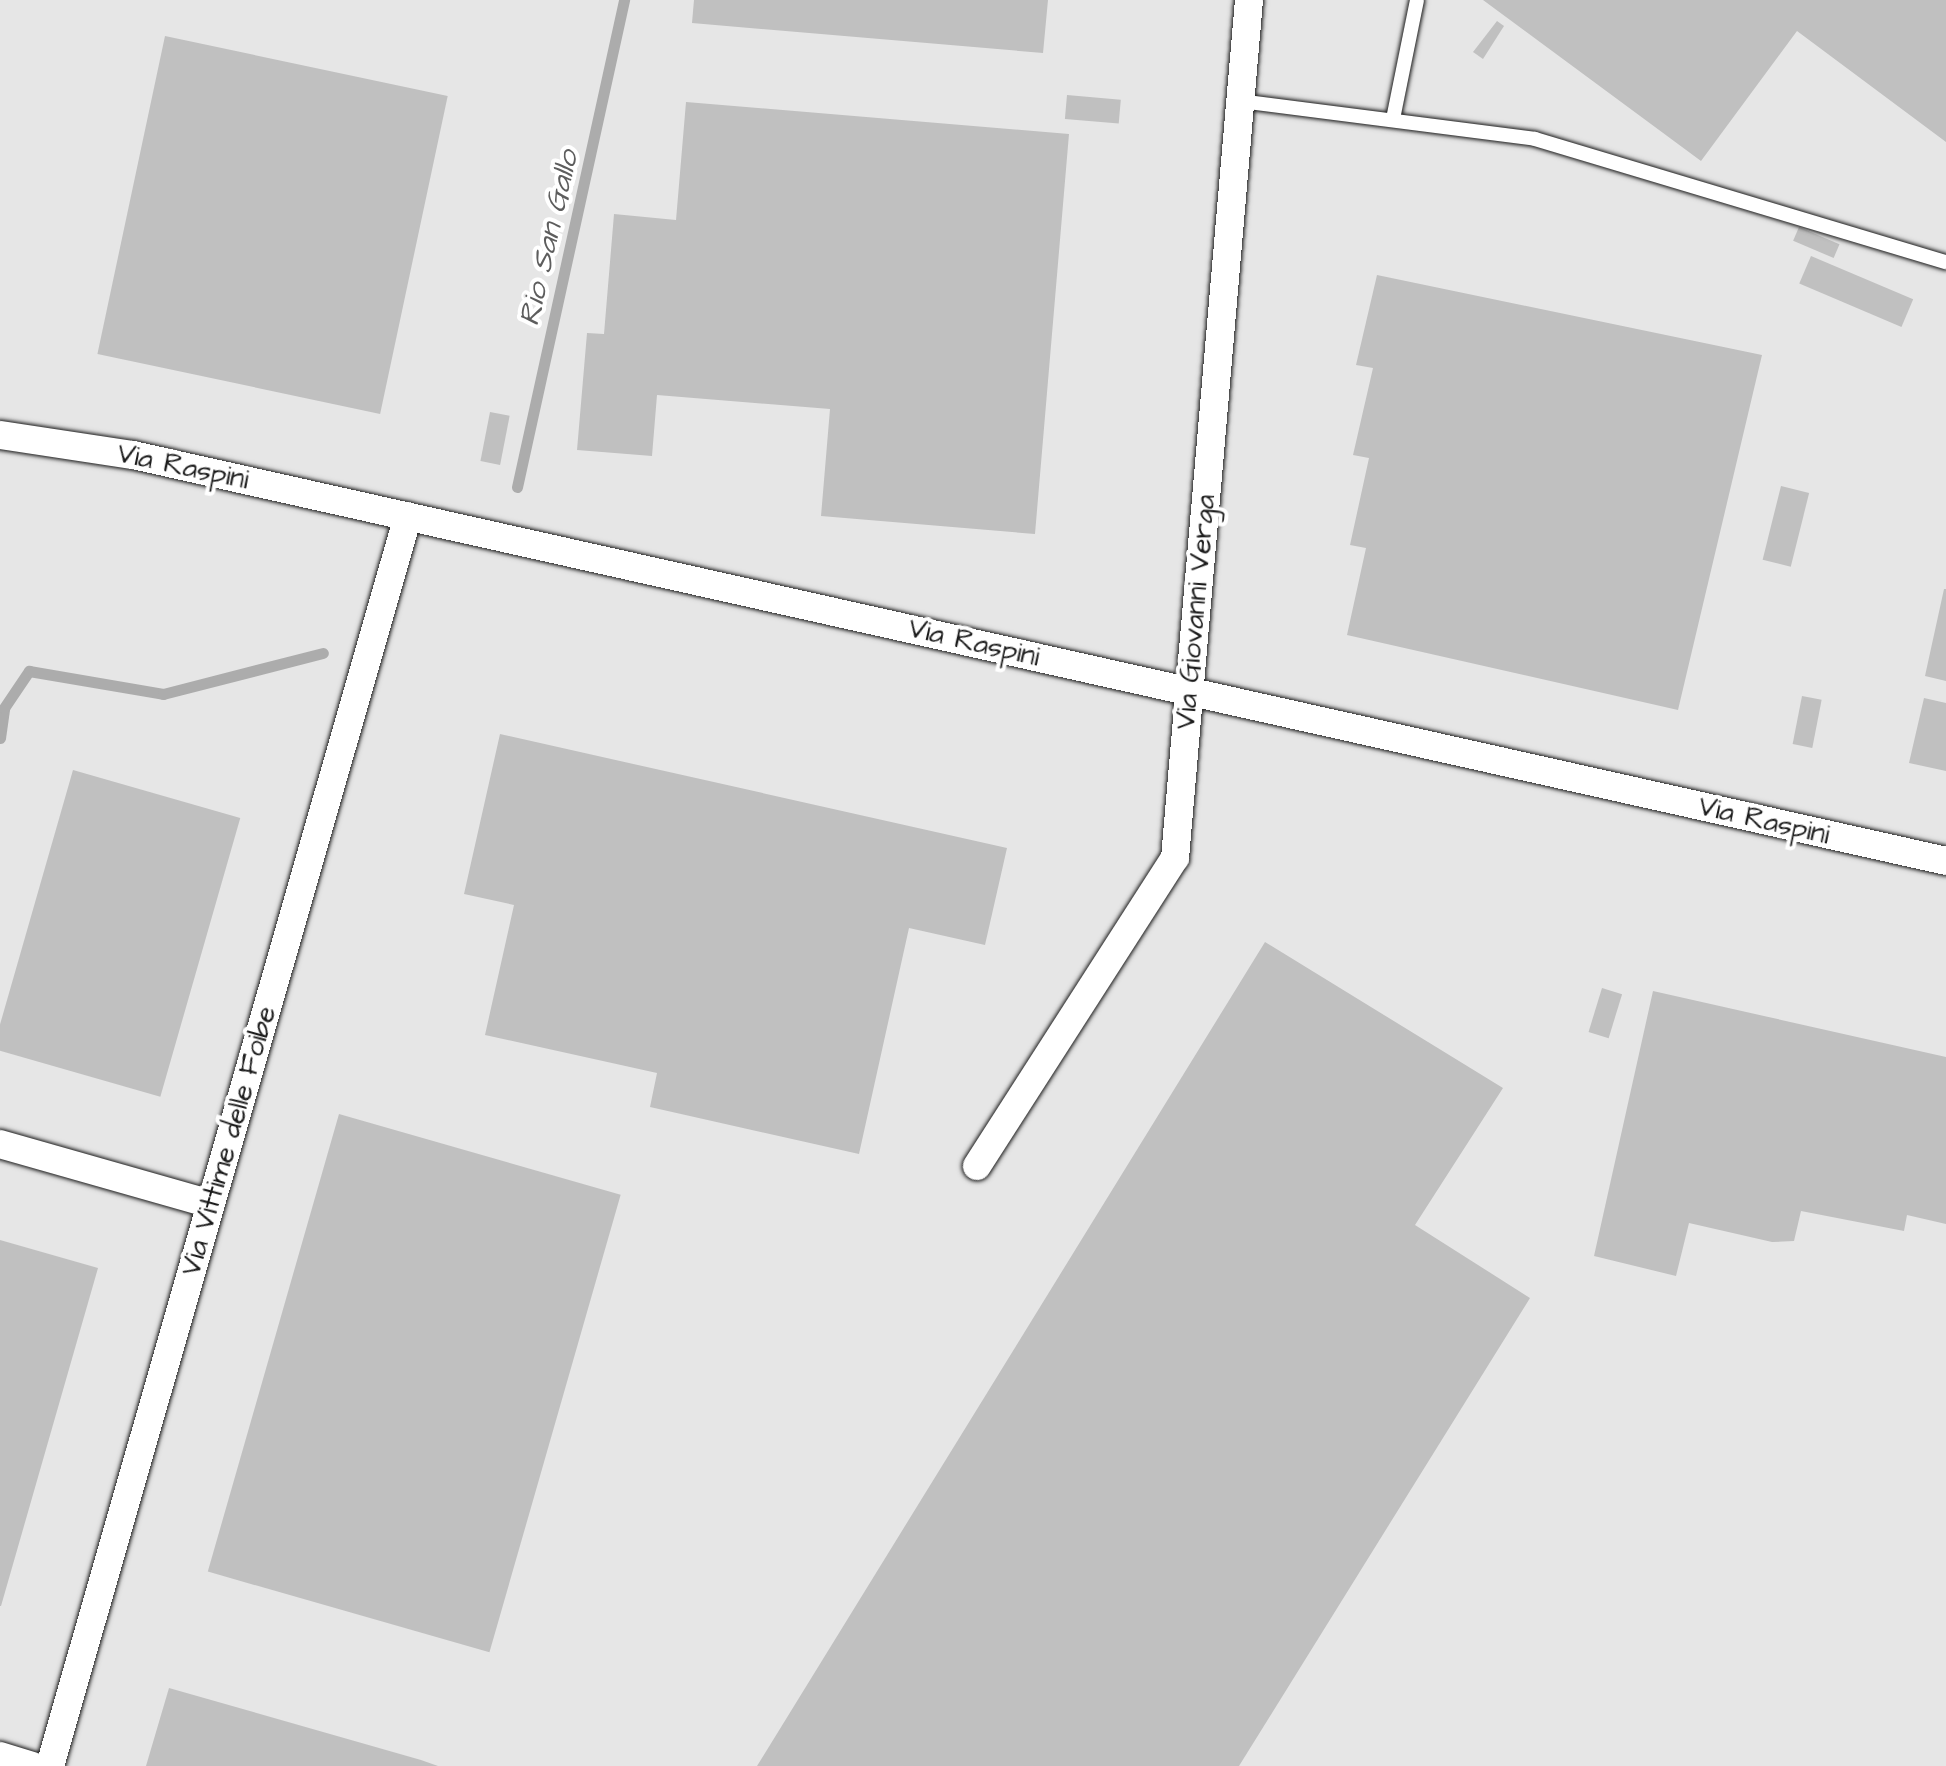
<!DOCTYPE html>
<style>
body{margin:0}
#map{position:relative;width:1946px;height:1766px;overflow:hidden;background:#f6f6f6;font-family:"Architects Daughter",sans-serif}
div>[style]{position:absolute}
.built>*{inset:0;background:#e6e6e6;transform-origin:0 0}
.stream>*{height:11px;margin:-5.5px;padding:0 5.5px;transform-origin:5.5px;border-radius:5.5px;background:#acacac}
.building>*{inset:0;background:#c0c0c0;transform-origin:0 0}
.roads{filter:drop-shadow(0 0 2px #1c1c1c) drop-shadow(0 0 2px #1c1c1c)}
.lane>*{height:14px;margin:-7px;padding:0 7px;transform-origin:7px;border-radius:7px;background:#fff}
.street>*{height:28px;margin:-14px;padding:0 14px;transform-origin:14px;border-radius:14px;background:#fff}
span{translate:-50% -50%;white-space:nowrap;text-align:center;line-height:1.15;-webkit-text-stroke:8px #fff;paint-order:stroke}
.street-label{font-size:28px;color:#1c1c1c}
.water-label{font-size:30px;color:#5d5d5d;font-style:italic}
</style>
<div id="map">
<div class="built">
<div style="left:0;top:0;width:1946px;height:1766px"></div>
</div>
<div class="stream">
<div style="left:517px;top:487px;width:499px;rotate:-77.6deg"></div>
<div style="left:0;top:738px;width:30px;rotate:-82deg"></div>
<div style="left:4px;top:708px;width:45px;rotate:-56deg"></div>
<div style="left:29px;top:671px;width:136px;rotate:9.7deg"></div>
<div style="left:163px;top:694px;width:165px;rotate:-14.4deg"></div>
</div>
<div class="building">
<div style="clip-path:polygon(694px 0,1048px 0,1043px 53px,692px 23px)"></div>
<div style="clip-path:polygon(1483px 0,1946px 0,1946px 142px,1797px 31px,1701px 161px)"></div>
<div style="clip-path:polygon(1497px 21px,1504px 26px,1483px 59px,1473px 52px)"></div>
<div style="left:165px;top:36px;width:289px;height:325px;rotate:12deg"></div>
<div style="left:1067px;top:95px;width:54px;height:24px;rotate:5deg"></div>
<div style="clip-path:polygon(686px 102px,1069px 134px,1035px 534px,821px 516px,830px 409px,657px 395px,652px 456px,577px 450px,587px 333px,604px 334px,614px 214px,676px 220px)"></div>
<div style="left:1799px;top:227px;width:44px;height:15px;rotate:23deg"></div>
<div style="left:1811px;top:256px;width:111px;height:30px;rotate:23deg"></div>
<div style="clip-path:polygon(1377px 275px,1762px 355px,1678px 710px,1347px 635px,1366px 548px,1350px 545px,1369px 458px,1353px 455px,1373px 368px,1356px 365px)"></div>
<div style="left:490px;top:412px;width:20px;height:50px;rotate:11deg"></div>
<div style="left:1781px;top:486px;width:29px;height:76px;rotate:14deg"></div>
<div style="clip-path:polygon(1944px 589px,1946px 589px,1946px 681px,1925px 676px)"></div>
<div style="left:1802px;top:696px;width:20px;height:49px;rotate:11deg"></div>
<div style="clip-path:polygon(1924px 698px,1946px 703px,1946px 771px,1909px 763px)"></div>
<div style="clip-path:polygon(500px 734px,1007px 848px,985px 945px,909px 928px,859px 1154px,650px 1107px,657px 1073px,485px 1035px,514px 905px,464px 894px)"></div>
<div style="left:73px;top:770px;width:174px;height:290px;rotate:16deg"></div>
<div style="clip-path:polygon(1265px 942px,1503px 1088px,1415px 1225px,1530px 1298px,1239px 1766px,757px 1766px)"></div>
<div style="left:1602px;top:988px;width:21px;height:46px;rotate:17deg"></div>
<div style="clip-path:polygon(1653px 991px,1946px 1057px,1946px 1224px,1907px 1215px,1904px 1231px,1801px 1211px,1794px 1241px,1772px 1242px,1689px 1223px,1676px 1276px,1594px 1256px)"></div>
<div style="left:339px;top:1114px;width:293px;height:476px;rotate:16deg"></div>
<div style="clip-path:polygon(0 1240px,98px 1268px,1px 1606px,0 1606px)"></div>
<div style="clip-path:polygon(169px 1688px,421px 1760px,438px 1766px,146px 1766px)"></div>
</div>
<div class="roads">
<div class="lane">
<div style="left:1240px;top:101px;width:297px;rotate:7.3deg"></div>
<div style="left:1535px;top:139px;width:429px;rotate:16.7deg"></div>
<div style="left:1393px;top:119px;width:121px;rotate:-78.6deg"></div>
</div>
<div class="street">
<div style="left:0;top:435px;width:134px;rotate:8.6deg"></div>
<div style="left:133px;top:455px;width:1858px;rotate:12.62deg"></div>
<div style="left:0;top:1144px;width:219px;rotate:15.9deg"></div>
<div style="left:977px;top:1166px;width:366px;rotate:-57.3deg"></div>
<div style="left:1175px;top:858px;width:861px;rotate:-85.07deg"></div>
<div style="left:0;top:1756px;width:34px;rotate:17deg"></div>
<div style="left:50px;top:1766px;width:1300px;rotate:-74.02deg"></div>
</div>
</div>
<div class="street-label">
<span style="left:183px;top:467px;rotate:12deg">Via Raspini</span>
<span style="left:1196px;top:612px;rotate:-85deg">Via Giovanni Verga</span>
<span style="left:974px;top:643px;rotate:13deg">Via Raspini</span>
<span style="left:1764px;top:821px;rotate:13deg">Via Raspini</span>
<span style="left:229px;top:1141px;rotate:-74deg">Via Vittime delle Foibe</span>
</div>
<div class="water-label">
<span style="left:549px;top:238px;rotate:-77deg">Rio San Gallo</span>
</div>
</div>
